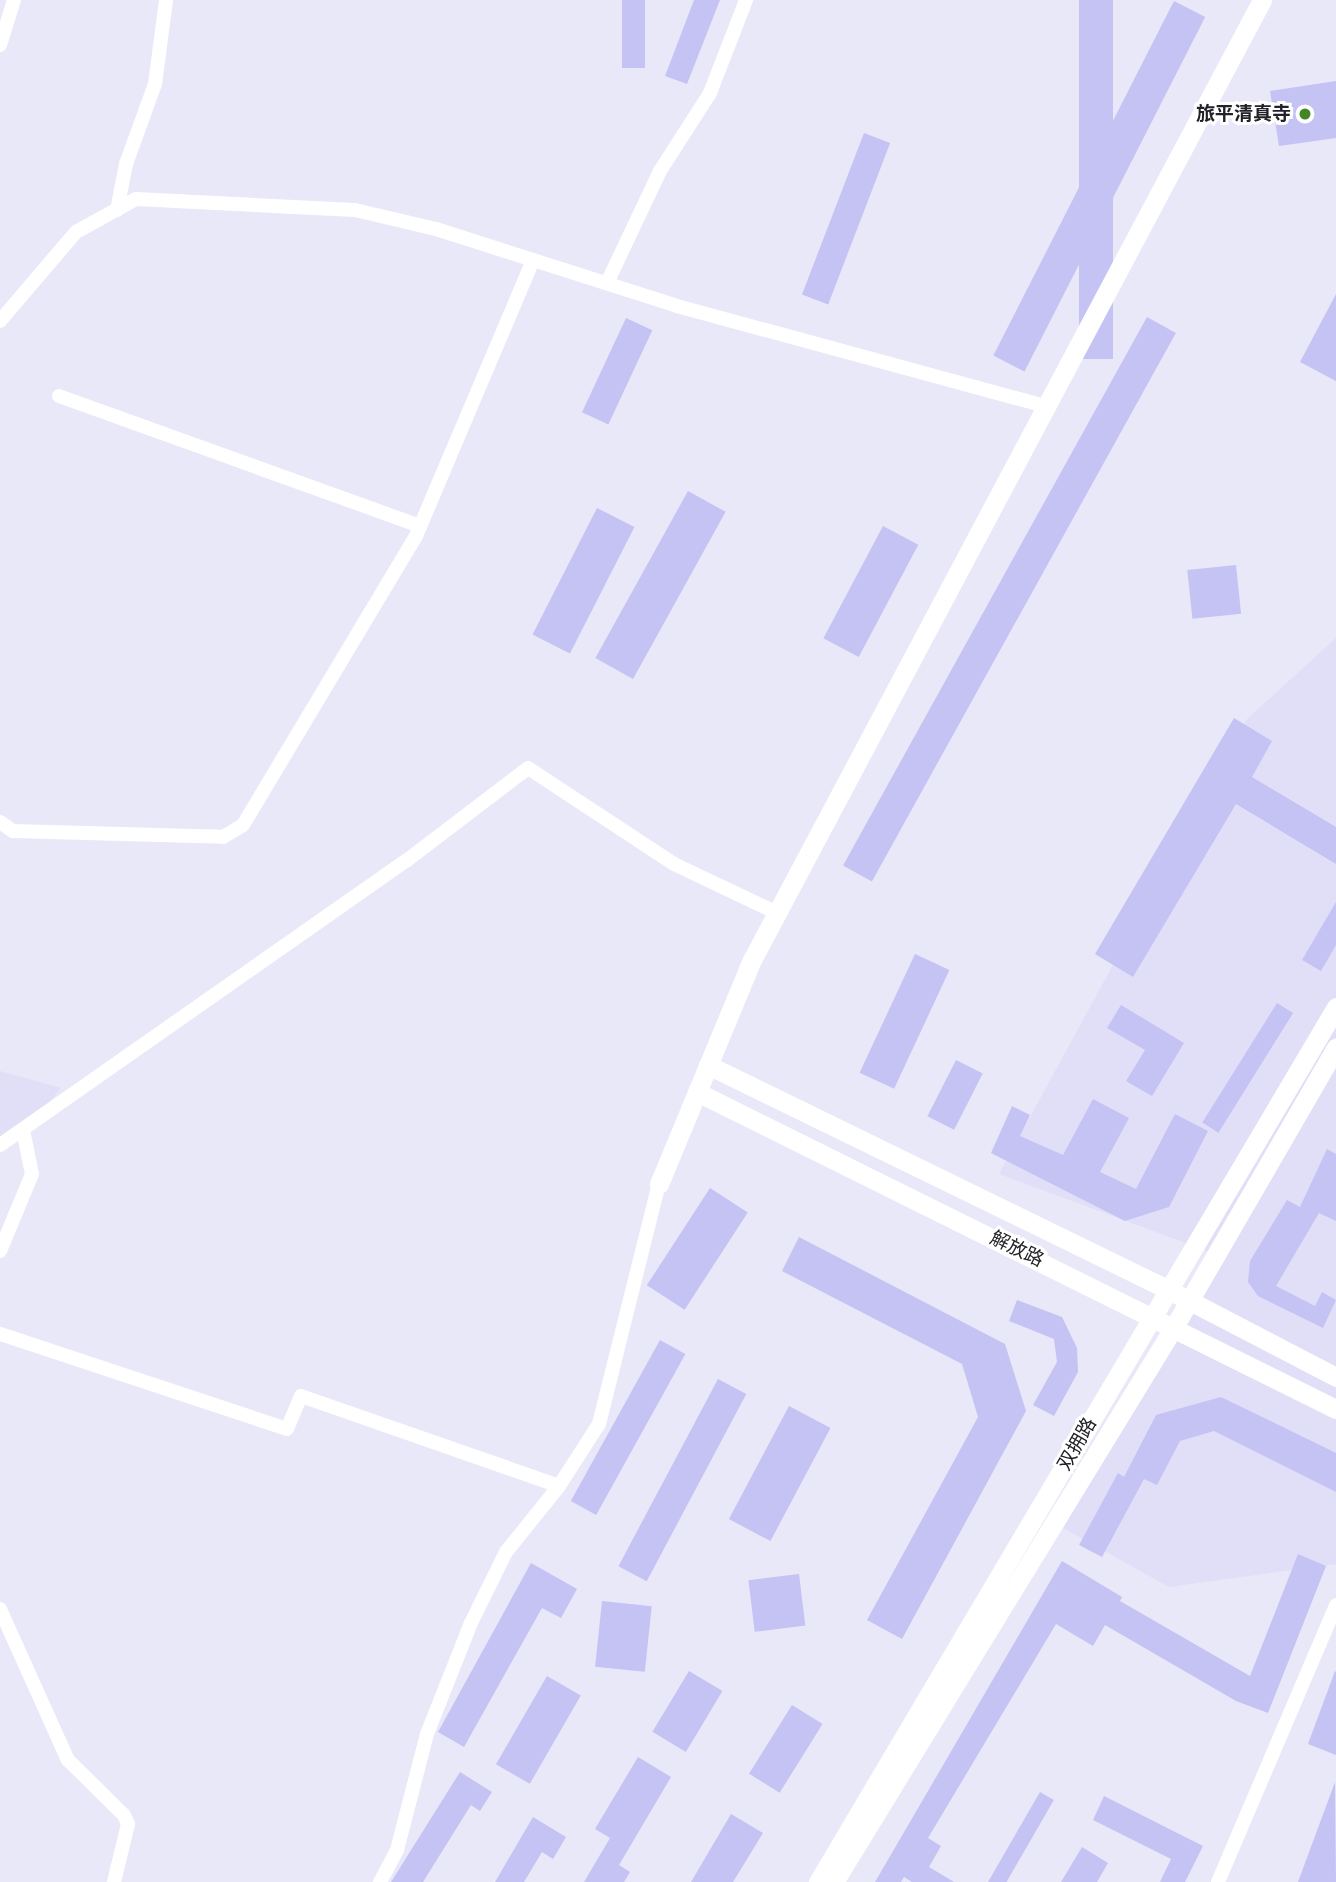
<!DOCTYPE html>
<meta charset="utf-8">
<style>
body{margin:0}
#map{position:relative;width:1336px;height:1882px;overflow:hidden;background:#e8e8f8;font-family:Ubuntu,"Noto Sans SC",sans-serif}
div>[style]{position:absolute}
.built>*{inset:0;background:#e0dff7}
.building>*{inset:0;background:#c5c2f4;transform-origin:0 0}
.street>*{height:14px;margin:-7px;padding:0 7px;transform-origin:7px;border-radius:7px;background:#fff}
.secondary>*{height:19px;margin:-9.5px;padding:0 9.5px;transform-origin:9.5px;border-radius:9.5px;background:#fff}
.dots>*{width:19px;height:19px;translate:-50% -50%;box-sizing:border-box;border:4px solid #fff;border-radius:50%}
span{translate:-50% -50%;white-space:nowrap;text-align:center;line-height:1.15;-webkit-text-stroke:6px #fff;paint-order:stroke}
.poi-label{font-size:19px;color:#212127;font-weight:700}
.right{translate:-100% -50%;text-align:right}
.street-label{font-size:19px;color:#212127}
</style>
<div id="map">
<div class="built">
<div style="clip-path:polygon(1336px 638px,1336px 1564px,1169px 1587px,1063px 1528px,1221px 1256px,999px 1174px,1247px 719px)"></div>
<div style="clip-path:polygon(0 1071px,61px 1088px,42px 1111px,0 1138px)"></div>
</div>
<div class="building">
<div style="left:622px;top:0;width:23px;height:68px"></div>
<div style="clip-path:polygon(694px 0,720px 0,687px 84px,665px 76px)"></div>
<div style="left:1079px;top:0;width:34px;height:359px"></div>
<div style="left:1174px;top:1px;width:35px;height:398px;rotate:27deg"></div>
<div style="clip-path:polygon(1336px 81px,1336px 138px,1279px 146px,1270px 91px)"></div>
<div style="left:864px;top:133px;width:28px;height:173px;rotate:21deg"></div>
<div style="clip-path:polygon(1336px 294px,1336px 381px,1300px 362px)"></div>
<div style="left:1147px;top:317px;width:33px;height:627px;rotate:29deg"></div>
<div style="left:626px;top:318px;width:29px;height:104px;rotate:25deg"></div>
<div style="left:688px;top:491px;width:43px;height:191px;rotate:29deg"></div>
<div style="left:597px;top:508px;width:42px;height:142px;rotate:27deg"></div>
<div style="left:883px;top:526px;width:40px;height:127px;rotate:28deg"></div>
<div style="left:1236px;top:565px;width:49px;height:49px;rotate:84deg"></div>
<div style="clip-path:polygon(1234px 718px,1272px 741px,1252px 777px,1336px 827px,1336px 864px,1236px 804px,1133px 977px,1095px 954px)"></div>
<div style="clip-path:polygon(1336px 902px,1336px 945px,1321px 971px,1302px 960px)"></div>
<div style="left:915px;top:954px;width:38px;height:131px;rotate:25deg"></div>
<div style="left:1277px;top:1003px;width:19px;height:141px;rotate:32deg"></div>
<div style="clip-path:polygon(1121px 1005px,1184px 1043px,1152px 1096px,1126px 1081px,1145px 1050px,1107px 1028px)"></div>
<div style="left:956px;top:1060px;width:30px;height:63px;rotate:27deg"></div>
<div style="clip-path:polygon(1093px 1099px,1129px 1118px,1100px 1172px,1136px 1189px,1175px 1114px,1208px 1131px,1169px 1207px,1125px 1221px,991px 1153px,1012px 1106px,1030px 1115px,1020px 1136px,1063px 1155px)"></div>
<div style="clip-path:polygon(1327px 1149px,1336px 1154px,1336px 1221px,1319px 1213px,1276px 1286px,1315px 1306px,1322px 1292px,1336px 1300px,1323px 1328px,1258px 1296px,1248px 1282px,1250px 1261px,1287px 1200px,1300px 1207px)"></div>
<div style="left:710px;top:1188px;width:45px;height:116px;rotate:33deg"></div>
<div style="clip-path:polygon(799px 1237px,1005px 1344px,1026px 1411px,902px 1639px,867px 1620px,978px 1417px,962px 1364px,782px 1271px)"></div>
<div style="clip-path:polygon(1017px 1300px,1062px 1317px,1077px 1348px,1078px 1372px,1054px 1416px,1033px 1405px,1057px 1362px,1054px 1339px,1009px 1321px)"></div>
<div style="left:660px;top:1340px;width:29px;height:184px;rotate:29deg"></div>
<div style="left:718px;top:1379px;width:32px;height:212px;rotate:28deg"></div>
<div style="clip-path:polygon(1221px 1397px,1336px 1453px,1336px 1492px,1214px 1431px,1180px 1441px,1157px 1485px,1144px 1479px,1102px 1557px,1079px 1545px,1118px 1473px,1124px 1477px,1156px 1415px)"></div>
<div style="left:789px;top:1406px;width:47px;height:128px;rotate:28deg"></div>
<div style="clip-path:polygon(1298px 1554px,1326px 1566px,1268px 1713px,1236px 1701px,1105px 1625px,1093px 1646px,1056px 1624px,928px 1838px,941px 1846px,929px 1867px,954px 1882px,912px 1882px,904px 1877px,901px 1882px,875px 1882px,1062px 1561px,1122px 1597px,1120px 1601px,1250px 1676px)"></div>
<div style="clip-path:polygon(531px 1563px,577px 1589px,561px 1618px,542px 1608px,464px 1747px,438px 1732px)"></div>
<div style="left:799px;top:1574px;width:52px;height:51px;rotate:83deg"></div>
<div style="left:602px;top:1601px;width:50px;height:66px;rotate:6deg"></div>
<div style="left:689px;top:1671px;width:39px;height:71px;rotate:31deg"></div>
<div style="clip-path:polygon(1335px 1671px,1336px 1672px,1336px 1755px,1308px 1744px)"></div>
<div style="left:547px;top:1676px;width:39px;height:102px;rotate:30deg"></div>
<div style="left:792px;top:1705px;width:36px;height:81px;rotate:32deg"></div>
<div style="clip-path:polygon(638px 1757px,671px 1777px,619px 1865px,630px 1872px,624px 1882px,584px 1882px,610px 1838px,595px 1829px)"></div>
<div style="clip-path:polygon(460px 1772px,492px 1792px,480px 1811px,471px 1805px,423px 1882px,391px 1882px)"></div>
<div style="clip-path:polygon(1335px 1782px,1336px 1882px,1298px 1882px)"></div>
<div style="left:1040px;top:1792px;width:16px;height:104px;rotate:30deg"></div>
<div style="clip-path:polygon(1104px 1796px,1203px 1846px,1185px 1882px,1160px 1882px,1171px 1859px,1093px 1820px)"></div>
<div style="clip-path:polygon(731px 1814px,763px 1833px,733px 1882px,691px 1882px)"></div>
<div style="clip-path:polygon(533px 1817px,566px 1837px,553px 1859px,542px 1852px,524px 1882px,495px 1882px)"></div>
<div style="clip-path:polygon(1082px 1847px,1108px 1863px,1097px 1882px,1061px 1882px)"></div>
</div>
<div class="street">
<div style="left:0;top:45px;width:47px;rotate:-72.7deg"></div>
<div style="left:117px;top:210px;width:47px;rotate:-78.9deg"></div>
<div style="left:126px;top:164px;width:85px;rotate:-70.1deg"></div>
<div style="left:155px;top:84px;width:85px;rotate:-82.5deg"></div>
<div style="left:607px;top:283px;width:124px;rotate:-64.7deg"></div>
<div style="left:660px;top:171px;width:93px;rotate:-57.3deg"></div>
<div style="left:710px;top:93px;width:100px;rotate:-68.8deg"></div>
<div style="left:0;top:321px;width:117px;rotate:-49.5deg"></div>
<div style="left:76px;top:232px;width:68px;rotate:-28.8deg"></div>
<div style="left:136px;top:199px;width:219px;rotate:2.9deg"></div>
<div style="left:355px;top:210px;width:83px;rotate:13.2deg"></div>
<div style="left:436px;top:229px;width:253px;rotate:17.7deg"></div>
<div style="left:677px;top:306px;width:381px;rotate:15.2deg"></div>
<div style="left:59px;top:396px;width:384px;rotate:19.8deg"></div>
<div style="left:0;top:822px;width:16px;rotate:35deg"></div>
<div style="left:13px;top:831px;width:210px;rotate:1.6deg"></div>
<div style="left:223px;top:837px;width:23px;rotate:-31deg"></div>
<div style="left:243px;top:825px;width:337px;rotate:-59.1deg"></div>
<div style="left:416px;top:536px;width:300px;rotate:-67deg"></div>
<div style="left:0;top:1145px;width:495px;rotate:-35deg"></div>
<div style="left:406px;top:861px;width:153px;rotate:-37.3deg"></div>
<div style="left:528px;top:768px;width:175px;rotate:33.3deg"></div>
<div style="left:674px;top:864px;width:114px;rotate:25.4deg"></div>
<div style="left:0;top:1251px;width:83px;rotate:-67.4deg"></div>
<div style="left:32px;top:1174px;width:45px;rotate:-101.6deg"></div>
<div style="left:0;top:1334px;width:302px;rotate:18.3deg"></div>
<div style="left:287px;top:1429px;width:36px;rotate:-67deg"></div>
<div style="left:301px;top:1396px;width:273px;rotate:19.2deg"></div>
<div style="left:0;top:1609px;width:166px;rotate:65.8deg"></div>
<div style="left:68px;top:1760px;width:78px;rotate:44.5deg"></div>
<div style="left:124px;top:1815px;width:10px;rotate:66deg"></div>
<div style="left:128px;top:1824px;width:60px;rotate:103.6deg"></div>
<div style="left:380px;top:1882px;width:36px;rotate:-62deg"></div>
<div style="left:397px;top:1850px;width:120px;rotate:-75.5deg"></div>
<div style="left:427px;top:1734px;width:119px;rotate:-68.4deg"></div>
<div style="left:471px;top:1623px;width:79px;rotate:-63.8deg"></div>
<div style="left:506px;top:1552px;width:85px;rotate:-51.2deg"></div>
<div style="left:559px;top:1486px;width:74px;rotate:-57.2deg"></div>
<div style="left:599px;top:1424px;width:247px;rotate:-76deg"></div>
<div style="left:1218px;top:1882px;width:301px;rotate:-66.9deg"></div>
</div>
<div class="secondary">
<div style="left:708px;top:1065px;width:511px;rotate:26.01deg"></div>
<div style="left:1167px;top:1289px;width:191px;rotate:27.5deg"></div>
<div style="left:697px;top:1092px;width:713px;rotate:26.39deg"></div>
<div style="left:659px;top:1184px;width:243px;rotate:-67.5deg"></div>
<div style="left:752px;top:960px;width:1087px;rotate:-62.02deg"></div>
<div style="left:818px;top:1882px;width:1017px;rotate:-59.37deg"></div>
<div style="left:834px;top:1882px;width:651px;rotate:-58.51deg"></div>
<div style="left:1174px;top:1327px;width:323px;rotate:-59.9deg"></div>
</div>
<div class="dots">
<div style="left:1305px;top:114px;background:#468526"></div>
</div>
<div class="poi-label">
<span class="right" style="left:1291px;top:114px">旅平清真寺</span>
</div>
<div class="street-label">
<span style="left:1017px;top:1249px;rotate:26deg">解放路</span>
<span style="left:1077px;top:1444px;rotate:-60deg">双拥路</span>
</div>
</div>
